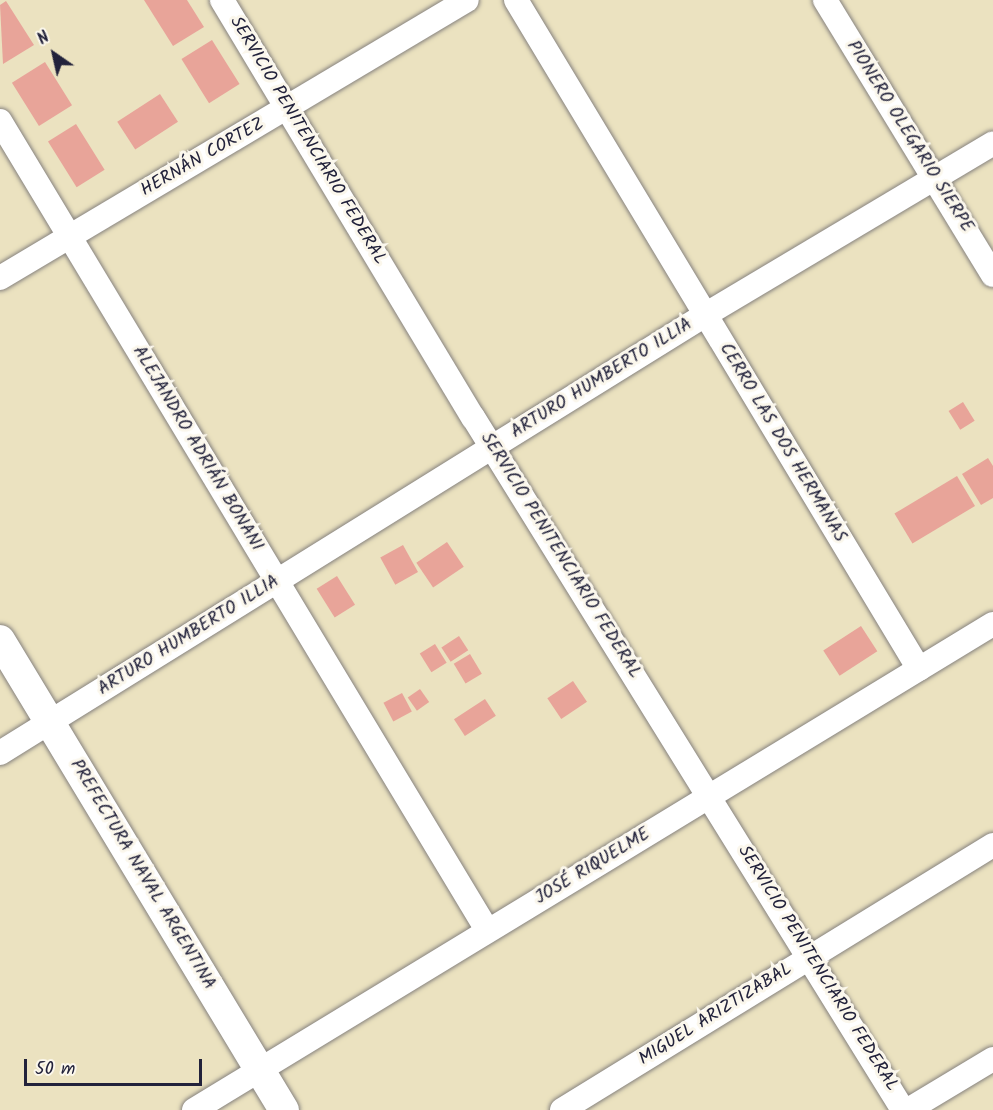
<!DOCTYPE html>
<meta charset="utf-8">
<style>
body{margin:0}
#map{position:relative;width:993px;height:1110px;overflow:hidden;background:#ebe2c0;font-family:Kalam,sans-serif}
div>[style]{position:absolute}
.building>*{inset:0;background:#e8a499;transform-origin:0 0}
.roads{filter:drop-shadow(0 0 2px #86827e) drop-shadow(0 0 2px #86827e)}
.minor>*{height:24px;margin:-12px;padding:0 12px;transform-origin:12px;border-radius:12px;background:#fff}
.major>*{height:30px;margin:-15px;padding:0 15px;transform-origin:15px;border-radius:15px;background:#fff}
span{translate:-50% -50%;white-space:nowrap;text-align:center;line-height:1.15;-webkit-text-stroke:6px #fbf7ec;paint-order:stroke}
.street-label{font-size:18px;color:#22223b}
.north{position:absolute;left:24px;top:24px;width:60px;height:60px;-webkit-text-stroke:4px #fbf7ec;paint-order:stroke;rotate:326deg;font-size:16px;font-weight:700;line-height:24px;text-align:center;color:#22223b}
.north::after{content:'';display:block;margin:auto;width:21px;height:27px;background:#22223b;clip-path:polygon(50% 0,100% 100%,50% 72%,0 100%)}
.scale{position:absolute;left:24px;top:1059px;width:178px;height:27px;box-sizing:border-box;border:3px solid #22223b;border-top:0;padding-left:8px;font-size:18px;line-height:21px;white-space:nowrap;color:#22223b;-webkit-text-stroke:4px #fbf7ec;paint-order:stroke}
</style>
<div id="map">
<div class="building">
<div style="clip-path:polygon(144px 0,187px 0,204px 27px,173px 46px)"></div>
<div style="clip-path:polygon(6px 1px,34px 45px,3px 64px,0 5px)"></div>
<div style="left:212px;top:40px;width:52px;height:36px;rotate:58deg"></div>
<div style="left:45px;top:62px;width:51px;height:39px;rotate:58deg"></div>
<div style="left:160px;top:94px;width:33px;height:51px;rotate:57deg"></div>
<div style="left:76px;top:124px;width:54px;height:33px;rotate:58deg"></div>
<div style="left:963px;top:402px;width:22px;height:17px;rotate:58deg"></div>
<div style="clip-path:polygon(988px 458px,993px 466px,993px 498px,981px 505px,962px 474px)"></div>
<div style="left:957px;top:476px;width:35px;height:73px;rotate:59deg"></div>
<div style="left:447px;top:542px;width:30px;height:37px;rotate:56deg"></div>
<div style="left:403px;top:545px;width:31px;height:26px;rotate:61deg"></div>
<div style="left:337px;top:576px;width:34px;height:24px;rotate:58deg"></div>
<div style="left:861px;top:626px;width:30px;height:45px;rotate:57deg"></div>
<div style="left:459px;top:636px;width:17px;height:21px;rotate:57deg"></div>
<div style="left:435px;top:644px;width:22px;height:18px;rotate:58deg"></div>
<div style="left:470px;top:654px;width:23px;height:19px;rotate:59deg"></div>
<div style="left:573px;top:681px;width:25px;height:31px;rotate:56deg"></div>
<div style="left:420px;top:689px;width:16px;height:15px;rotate:55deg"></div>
<div style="left:402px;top:693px;width:21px;height:21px;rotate:62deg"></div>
<div style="left:485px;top:699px;width:20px;height:37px;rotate:57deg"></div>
</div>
<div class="roads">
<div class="minor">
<div style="left:222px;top:0;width:487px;rotate:59deg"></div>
<div style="left:473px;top:417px;width:816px;rotate:58.18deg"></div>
<div style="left:516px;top:0;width:781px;rotate:58.94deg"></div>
<div style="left:825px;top:0;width:322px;rotate:58.6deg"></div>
<div style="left:0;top:121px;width:944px;rotate:58.95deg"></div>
<div style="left:0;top:278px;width:543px;rotate:-30.76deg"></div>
<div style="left:0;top:753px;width:830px;rotate:-31.85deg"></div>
<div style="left:705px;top:315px;width:335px;rotate:-30.8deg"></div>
<div style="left:194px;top:1110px;width:935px;rotate:-31.31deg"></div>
<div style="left:562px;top:1110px;width:506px;rotate:-31.59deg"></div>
<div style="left:908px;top:1110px;width:99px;rotate:-31deg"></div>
</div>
<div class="major">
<div style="left:0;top:640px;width:549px;rotate:58.86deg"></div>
</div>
</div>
<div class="street-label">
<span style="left:909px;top:137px;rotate:58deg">PIONERO OLEGARIO SIERPE</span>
<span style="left:307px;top:141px;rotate:59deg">SERVICIO PENITENCIARIO FEDERAL</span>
<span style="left:203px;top:158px;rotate:-30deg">HERNÁN CORTEZ</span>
<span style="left:602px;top:379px;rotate:-32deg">ARTURO HUMBERTO ILLIA</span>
<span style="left:782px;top:443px;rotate:59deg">CERRO LAS DOS HERMANAS</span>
<span style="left:197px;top:449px;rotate:59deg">ALEJANDRO ADRIÁN BONANI</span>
<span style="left:560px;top:556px;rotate:58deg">SERVICIO PENITENCIARIO FEDERAL</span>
<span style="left:189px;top:636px;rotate:-32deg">ARTURO HUMBERTO ILLIA</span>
<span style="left:593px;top:867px;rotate:-31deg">JOSÉ RIQUELME</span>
<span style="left:142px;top:875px;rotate:59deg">PREFECTURA NAVAL ARGENTINA</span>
<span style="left:817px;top:969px;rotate:58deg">SERVICIO PENITENCIARIO FEDERAL</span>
<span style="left:716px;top:1015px;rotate:-32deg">MIGUEL ARIZTIZABAL</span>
</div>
<div class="north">N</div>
<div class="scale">50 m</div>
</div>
